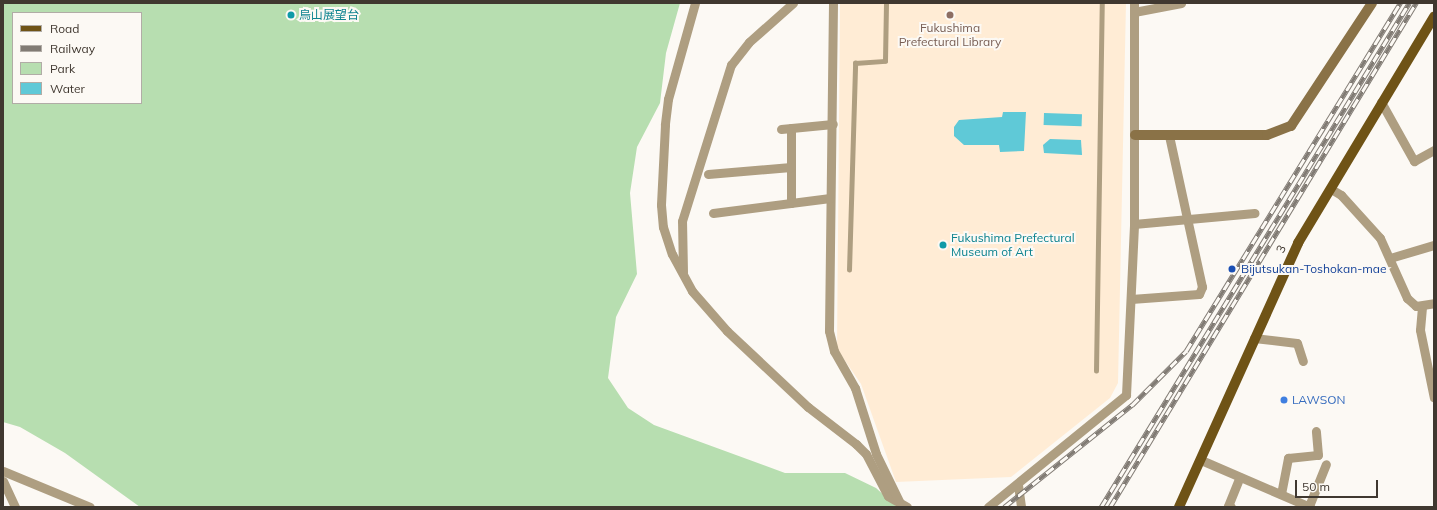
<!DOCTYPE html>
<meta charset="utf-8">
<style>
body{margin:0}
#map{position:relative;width:1437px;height:510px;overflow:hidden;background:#fcf9f4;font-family:Mulish,"Noto Sans JP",sans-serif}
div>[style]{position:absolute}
.built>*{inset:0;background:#ffecd5}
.green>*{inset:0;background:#b7deb0}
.water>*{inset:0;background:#5fc9d7;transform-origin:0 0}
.lane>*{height:4.5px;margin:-2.25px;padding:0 2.25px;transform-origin:2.25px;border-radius:2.25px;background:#ae9e81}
.street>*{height:9px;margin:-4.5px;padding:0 4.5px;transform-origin:4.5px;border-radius:4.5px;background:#ae9e81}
.secondary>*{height:10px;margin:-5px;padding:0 5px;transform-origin:5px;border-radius:5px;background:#8a7247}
.primary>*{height:10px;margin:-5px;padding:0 5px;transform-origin:5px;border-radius:5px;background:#6f5316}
.rail>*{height:4.5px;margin-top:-2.25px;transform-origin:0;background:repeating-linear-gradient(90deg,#fcf9f4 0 9px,#817b74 0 18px);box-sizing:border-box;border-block:1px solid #817b74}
.dots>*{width:11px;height:11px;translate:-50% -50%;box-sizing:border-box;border:2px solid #fcf9f4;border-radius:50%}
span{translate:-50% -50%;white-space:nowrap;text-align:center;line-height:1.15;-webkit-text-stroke:4px #fcf9f4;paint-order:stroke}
.culture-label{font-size:12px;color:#0d838f}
.left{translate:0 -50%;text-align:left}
.education-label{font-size:12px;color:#785e54}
.street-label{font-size:12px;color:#403830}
.transit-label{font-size:12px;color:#164399}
.shop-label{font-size:12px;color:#366cbe}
.frame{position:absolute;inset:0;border:4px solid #403830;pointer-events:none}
.legend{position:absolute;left:12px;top:12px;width:130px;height:92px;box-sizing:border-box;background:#fcf9f4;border:1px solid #b1aca6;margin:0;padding:5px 7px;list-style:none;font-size:12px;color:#403830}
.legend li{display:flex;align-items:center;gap:8px;height:20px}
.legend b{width:20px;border:1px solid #b1aca6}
.scale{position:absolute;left:1295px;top:480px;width:83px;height:18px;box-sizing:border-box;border:2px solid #403830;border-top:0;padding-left:5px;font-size:12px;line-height:14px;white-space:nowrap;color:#403830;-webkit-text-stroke:3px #fcf9f4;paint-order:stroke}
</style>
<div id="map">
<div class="built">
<div style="clip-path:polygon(840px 3px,1126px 3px,1118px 383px,1110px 398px,1011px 477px,896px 482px,861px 384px,837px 349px)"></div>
</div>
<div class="green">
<div style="clip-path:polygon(evenodd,3px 3px,680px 3px,666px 53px,660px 103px,637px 147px,630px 193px,637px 274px,616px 317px,608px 378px,628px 408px,654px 425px,785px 473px,845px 473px,876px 488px,897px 507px,140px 507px,65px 453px,20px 427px,3px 422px,3px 3px,13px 13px,141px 13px,141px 103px,13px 103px,13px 13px)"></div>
</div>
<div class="water">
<div style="clip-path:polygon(1003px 112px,1026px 112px,1024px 151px,1000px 152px,999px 145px,964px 145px,954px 136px,954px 127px,959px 120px,1002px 117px)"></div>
<div style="left:1044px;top:113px;width:38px;height:12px;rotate:2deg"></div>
<div style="clip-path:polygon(1050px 139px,1081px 140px,1082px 155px,1044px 153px,1043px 145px)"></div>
</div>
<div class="lane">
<div style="left:849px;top:270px;width:207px;rotate:-88.3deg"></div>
<div style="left:855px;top:63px;width:30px;rotate:-4deg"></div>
<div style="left:885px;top:61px;width:58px;rotate:-89deg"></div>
<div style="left:1096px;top:371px;width:368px;rotate:-89.1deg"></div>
</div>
<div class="street">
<div style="left:695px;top:3px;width:100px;rotate:105.7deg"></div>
<div style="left:668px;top:99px;width:26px;rotate:97deg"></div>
<div style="left:665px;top:125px;width:80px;rotate:92.9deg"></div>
<div style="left:661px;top:205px;width:22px;rotate:85deg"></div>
<div style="left:663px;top:227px;width:28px;rotate:72deg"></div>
<div style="left:672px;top:254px;width:42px;rotate:61.6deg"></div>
<div style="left:692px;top:291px;width:53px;rotate:48.8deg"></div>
<div style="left:727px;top:331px;width:111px;rotate:43.2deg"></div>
<div style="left:808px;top:407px;width:61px;rotate:37.6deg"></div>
<div style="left:856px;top:444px;width:14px;rotate:45deg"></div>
<div style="left:866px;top:454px;width:47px;rotate:62.4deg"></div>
<div style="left:888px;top:496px;width:22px;rotate:30deg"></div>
<div style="left:833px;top:3px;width:328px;rotate:90.7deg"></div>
<div style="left:829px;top:331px;width:21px;rotate:76deg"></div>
<div style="left:834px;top:351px;width:43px;rotate:60.4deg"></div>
<div style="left:855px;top:388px;width:69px;rotate:72.3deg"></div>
<div style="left:876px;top:454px;width:55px;rotate:63.9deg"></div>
<div style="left:1134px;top:12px;width:48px;rotate:-10.8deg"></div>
<div style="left:1381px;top:102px;width:68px;rotate:60.8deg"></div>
<div style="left:1414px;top:161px;width:23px;rotate:-29deg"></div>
<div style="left:791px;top:128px;width:75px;rotate:90deg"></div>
<div style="left:781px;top:129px;width:52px;rotate:-5.5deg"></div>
<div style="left:708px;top:174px;width:83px;rotate:-4.8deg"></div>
<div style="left:1331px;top:189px;width:12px;rotate:31deg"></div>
<div style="left:1341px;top:195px;width:58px;rotate:47.8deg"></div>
<div style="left:1380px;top:238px;width:66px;rotate:65.8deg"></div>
<div style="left:1407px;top:298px;width:12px;rotate:42deg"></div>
<div style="left:1416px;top:306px;width:18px;rotate:-9deg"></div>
<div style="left:713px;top:213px;width:118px;rotate:-7.3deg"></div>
<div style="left:1134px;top:224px;width:121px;rotate:-5.2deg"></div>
<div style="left:1390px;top:258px;width:46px;rotate:-16.5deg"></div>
<div style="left:683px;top:272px;width:51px;rotate:-91.1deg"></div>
<div style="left:682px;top:221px;width:164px;rotate:-72.6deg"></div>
<div style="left:731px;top:65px;width:29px;rotate:-52deg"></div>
<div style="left:749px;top:42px;width:59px;rotate:-41.6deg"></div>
<div style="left:1131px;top:299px;width:68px;rotate:-4.2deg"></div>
<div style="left:1199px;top:294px;width:8px;rotate:-67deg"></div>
<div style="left:1202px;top:287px;width:155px;rotate:-102.3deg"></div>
<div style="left:1422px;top:307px;width:23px;rotate:95deg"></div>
<div style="left:1420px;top:330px;width:69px;rotate:78.4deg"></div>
<div style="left:1254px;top:338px;width:43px;rotate:6.6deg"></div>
<div style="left:1297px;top:343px;width:19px;rotate:72deg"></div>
<div style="left:1201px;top:460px;width:119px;rotate:23.3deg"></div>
<div style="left:3px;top:471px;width:94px;rotate:22.5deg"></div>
<div style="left:3px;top:481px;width:29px;rotate:65deg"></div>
<div style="left:1018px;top:485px;width:22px;rotate:82deg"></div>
<div style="left:1281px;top:494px;width:37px;rotate:-79deg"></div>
<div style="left:1288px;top:458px;width:30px;rotate:-6deg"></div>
<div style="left:1318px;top:455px;width:24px;rotate:-95deg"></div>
<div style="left:1309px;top:506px;width:45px;rotate:-68deg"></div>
<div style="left:988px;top:507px;width:178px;rotate:-39.1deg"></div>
<div style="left:1126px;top:395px;width:171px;rotate:-87.3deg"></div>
<div style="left:1134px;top:224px;width:221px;rotate:-90deg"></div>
<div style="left:1231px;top:507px;width:3px;rotate:-162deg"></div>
<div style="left:1228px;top:506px;width:31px;rotate:-68deg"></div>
</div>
<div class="secondary">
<div style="left:1135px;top:135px;width:132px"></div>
<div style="left:1267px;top:135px;width:26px;rotate:-21deg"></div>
<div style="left:1291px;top:126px;width:147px;rotate:-56.6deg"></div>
</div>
<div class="primary">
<div style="left:1179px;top:507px;width:290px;rotate:-65.7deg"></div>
<div style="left:1298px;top:243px;width:264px;rotate:-59deg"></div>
</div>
<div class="rail">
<div style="left:1004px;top:507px;width:164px;rotate:-38.6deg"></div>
<div style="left:1132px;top:405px;width:76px;rotate:-45deg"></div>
<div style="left:1186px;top:351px;width:409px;rotate:-58.4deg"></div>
<div style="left:1101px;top:507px;width:591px;rotate:-58.57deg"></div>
<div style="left:1110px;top:507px;width:590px;rotate:-58.74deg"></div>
</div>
<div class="dots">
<div style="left:291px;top:15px;background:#0f9aa8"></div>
<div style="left:950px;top:15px;background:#8d6e63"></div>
<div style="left:943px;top:245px;background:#0f9aa8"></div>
<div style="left:1232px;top:269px;background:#1a4fb4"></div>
<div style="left:1284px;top:400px;background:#3f7fe0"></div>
</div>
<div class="culture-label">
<span class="left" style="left:299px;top:15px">烏山展望台</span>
<span class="left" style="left:951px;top:245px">Fukushima Prefectural<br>Museum of Art</span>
</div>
<div class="education-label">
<span style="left:950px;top:35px">Fukushima<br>Prefectural Library</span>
</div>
<div class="street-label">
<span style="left:1281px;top:249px;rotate:-65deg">3</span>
</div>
<div class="transit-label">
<span class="left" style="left:1241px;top:269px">Bijutsukan-Toshokan-mae</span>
</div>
<div class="shop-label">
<span class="left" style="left:1292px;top:400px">LAWSON</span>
</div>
<div class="frame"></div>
<ul class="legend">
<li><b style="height:5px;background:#6f5316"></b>Road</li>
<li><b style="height:5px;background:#817b74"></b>Railway</li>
<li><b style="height:11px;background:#b7deb0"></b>Park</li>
<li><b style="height:11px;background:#5fc9d7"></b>Water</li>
</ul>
<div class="scale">50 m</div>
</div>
